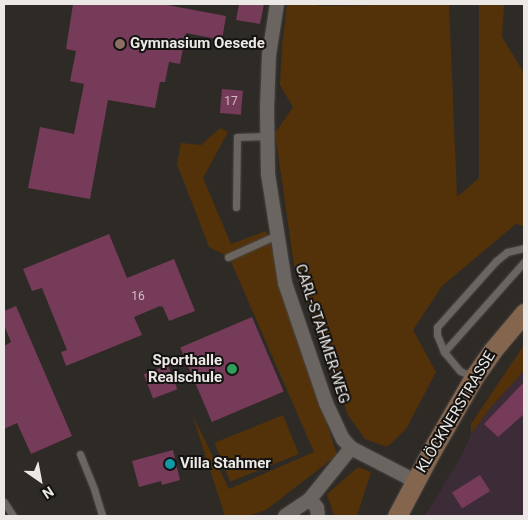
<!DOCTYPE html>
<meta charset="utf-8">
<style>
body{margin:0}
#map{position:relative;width:528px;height:520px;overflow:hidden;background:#2e2a26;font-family:Roboto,sans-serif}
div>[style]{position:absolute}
.industrial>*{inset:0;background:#3c2c38}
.green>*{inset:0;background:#53320a;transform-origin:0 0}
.building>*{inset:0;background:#753b59;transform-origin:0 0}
.roads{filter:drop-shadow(0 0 1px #494542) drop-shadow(0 0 1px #494542)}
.service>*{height:7px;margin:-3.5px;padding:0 3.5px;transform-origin:3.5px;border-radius:3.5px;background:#6a6561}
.minor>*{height:14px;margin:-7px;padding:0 7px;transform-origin:7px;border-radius:7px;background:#6a6561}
.secondary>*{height:19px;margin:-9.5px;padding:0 9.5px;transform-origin:9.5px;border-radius:9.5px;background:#84664f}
.dots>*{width:14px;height:14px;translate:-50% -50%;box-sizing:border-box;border:2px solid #151311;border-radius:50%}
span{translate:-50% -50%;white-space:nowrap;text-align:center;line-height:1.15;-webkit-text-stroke:4px #151311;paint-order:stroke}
.number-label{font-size:12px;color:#cebdc2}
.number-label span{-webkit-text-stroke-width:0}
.poi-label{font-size:15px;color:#ebe8e5;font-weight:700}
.left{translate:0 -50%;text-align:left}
.right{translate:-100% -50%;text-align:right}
.street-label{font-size:15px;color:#ebe8e5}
.frame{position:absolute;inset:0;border:5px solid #ebe8e5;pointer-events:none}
.north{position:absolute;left:15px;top:455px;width:50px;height:50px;-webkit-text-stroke:4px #151311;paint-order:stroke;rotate:147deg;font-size:14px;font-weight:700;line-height:20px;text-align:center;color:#ebe8e5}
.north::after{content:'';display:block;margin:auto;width:18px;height:22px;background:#ebe8e5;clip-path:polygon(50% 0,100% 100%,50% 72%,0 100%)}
</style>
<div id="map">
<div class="industrial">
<div style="clip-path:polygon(524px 371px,524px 516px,425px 516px,462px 455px,471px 434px,491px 407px)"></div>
</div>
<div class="green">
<div style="clip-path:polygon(287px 4px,318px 4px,318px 6px,449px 4px,457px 197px,479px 178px,479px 4px,504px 4px,502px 37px,524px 73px,524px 226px,516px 224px,442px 286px,413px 330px,436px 372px,406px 429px,387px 447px,365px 439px,348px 415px,294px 265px,275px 133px,293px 107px,280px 85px,282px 45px)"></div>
<div style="clip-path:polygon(220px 128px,228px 132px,203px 178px,231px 244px,266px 231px,337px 455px,266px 510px,248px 516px,225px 516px,192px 414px,229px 489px,314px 452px,229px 257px,209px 247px,177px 164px,181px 143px,201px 145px)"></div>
<div style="clip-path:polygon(524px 345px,524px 371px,491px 407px,471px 434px,471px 424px)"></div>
<div style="left:283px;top:415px;width:42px;height:74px;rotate:68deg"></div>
<div style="clip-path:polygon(358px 467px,371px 472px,357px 516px,334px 516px,327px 494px)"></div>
</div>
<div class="building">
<div style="clip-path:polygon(73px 4px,162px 4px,226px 16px,222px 40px,186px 33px,180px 64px,169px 62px,165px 82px,160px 82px,155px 108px,108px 100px,90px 199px,28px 188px,40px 127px,74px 134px,84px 84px,70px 81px,76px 51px,66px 49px)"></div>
<div style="clip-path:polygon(239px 4px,264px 4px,260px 24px,236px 20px)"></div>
<div style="left:222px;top:89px;width:21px;height:24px;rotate:5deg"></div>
<div style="clip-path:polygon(109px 234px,127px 278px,174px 259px,195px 311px,169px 321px,163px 307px,160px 306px,134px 317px,142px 335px,66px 366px,61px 352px,67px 350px,42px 288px,32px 291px,23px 269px)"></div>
<div style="clip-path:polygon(16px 306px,72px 436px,31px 454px,17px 423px,4px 429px,4px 346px,11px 342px,4px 325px,4px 311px)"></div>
<div style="left:252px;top:317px;width:81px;height:78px;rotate:67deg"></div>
<div style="left:168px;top:365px;width:26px;height:26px;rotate:69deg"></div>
<div style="clip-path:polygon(524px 382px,524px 414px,498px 437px,484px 424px)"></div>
<div style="clip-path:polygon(173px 450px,180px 480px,162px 485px,161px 481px,139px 487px,132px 461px)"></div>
<div style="left:480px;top:475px;width:19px;height:33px;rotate:58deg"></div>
</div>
<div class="roads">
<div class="service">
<div style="left:236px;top:207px;width:70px;rotate:-89.2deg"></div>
<div style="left:237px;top:137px;width:30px;rotate:-2deg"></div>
<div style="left:228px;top:257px;width:54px;rotate:-24.2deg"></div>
<div style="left:444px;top:352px;width:120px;rotate:-48.4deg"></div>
<div style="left:474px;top:377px;width:15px;rotate:-157deg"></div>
<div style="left:460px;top:371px;width:25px;rotate:-130deg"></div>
<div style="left:444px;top:352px;width:18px;rotate:-112deg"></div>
<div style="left:437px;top:335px;width:8px;rotate:-90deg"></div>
<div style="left:437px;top:327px;width:89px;rotate:-48.2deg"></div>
<div style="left:496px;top:261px;width:14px;rotate:-39deg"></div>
<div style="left:507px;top:252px;width:17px;rotate:-13deg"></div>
<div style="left:80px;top:454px;width:38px;rotate:68deg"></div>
<div style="left:94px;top:489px;width:28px;rotate:73deg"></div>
<div style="left:4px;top:502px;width:17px;rotate:57deg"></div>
</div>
<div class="minor">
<div style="left:277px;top:4px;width:52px;rotate:98.9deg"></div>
<div style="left:269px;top:55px;width:54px;rotate:92.1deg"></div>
<div style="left:267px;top:109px;width:65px;rotate:89.1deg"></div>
<div style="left:268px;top:174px;width:110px;rotate:81.1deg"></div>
<div style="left:285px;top:283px;width:127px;rotate:71.1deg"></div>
<div style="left:326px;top:403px;width:40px;rotate:65deg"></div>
<div style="left:343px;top:439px;width:12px;rotate:48deg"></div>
<div style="left:351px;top:448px;width:72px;rotate:27.3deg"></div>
<div style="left:310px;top:499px;width:11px;rotate:52deg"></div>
<div style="left:317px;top:508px;width:8px;rotate:83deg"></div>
<div style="left:285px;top:516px;width:30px;rotate:-34deg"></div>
<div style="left:310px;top:499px;width:65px;rotate:-51.2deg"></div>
</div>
<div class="secondary">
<div style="left:397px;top:516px;width:75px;rotate:-62.1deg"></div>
<div style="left:432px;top:450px;width:84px;rotate:-60.1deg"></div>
<div style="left:474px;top:377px;width:32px;rotate:-55deg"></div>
<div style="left:492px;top:351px;width:50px;rotate:-49.9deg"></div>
</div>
</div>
<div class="dots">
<div style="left:120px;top:44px;background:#8d6e63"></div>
<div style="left:232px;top:369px;background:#2e9e5b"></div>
<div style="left:170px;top:464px;background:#0f9aa8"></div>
</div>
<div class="number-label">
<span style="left:231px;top:102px">17</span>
<span style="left:138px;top:297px">16</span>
</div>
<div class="poi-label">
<span class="left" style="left:130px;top:44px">Gymnasium Oesede</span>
<span class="right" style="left:222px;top:369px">Sporthalle<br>Realschule</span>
<span class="left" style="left:180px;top:464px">Villa Stahmer</span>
</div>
<div class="street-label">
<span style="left:322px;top:334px;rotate:72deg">CARL-STAHMER-WEG</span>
<span style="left:456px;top:412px;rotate:-59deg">KLÖCKNERSTRASSE</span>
</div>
<div class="frame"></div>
<div class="north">N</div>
</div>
